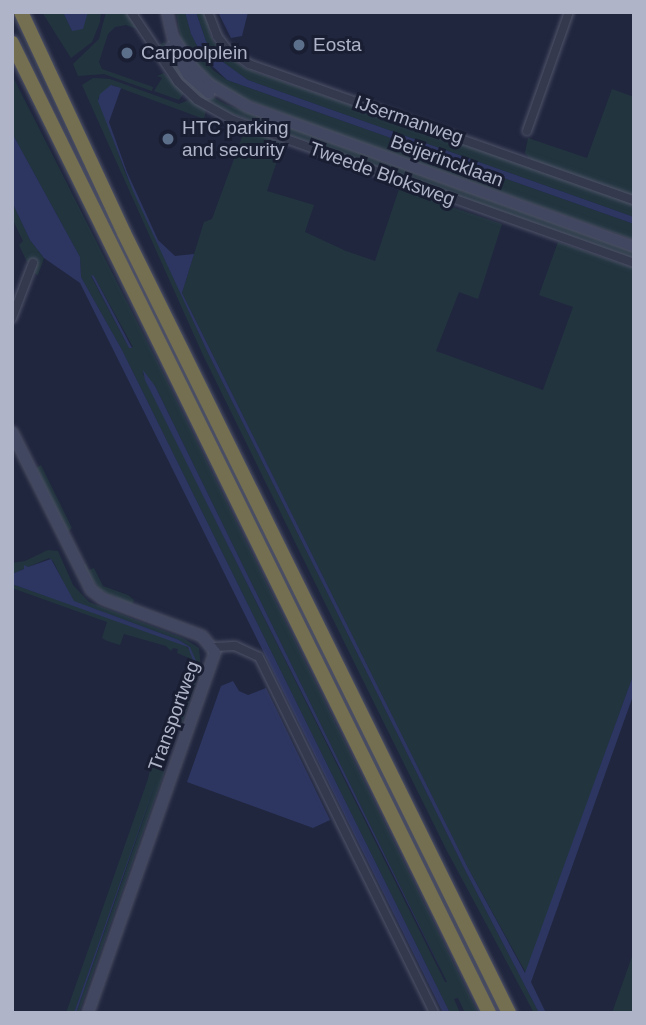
<!DOCTYPE html>
<style>
body{margin:0}
#map{position:relative;width:646px;height:1025px;overflow:hidden;background:#20263e;font-family:Helvetica,sans-serif}
div>[style]{position:absolute}
.green>*{inset:0;background:#22353f}
.water>*{inset:0;background:#2d3661}
.roads{filter:drop-shadow(0 0 2px #505469) drop-shadow(0 0 2px #505469)}
.street>*{height:8px;margin:-4px;padding:0 4px;transform-origin:4px;border-radius:4px;background:#34394e}
.secondary>*{height:10px;margin:-5px;padding:0 5px;transform-origin:5px;border-radius:5px;background:#424761}
.highway>*{height:14px;margin:-7px;padding:0 7px;transform-origin:7px;border-radius:7px;background:#756f51}
.dots>*{width:19px;height:19px;translate:-50% -50%;box-sizing:border-box;border:4px solid #1a1e33;border-radius:50%}
span{translate:-50% -50%;white-space:nowrap;text-align:center;line-height:1.15;-webkit-text-stroke:6px #1a1e33;paint-order:stroke}
.poi-label{font-size:19px;color:#b0b4c9}
.left{translate:0 -50%;text-align:left}
.street-label{font-size:19px;color:#b0b4c9}
.frame{position:absolute;inset:0;border:14px solid #b0b4c9;pointer-events:none}
</style>
<div id="map">
<div class="green">
<div style="clip-path:polygon(42px 12px,63px 12px,72px 31px,88px 12px,101px 12px,100px 22px,92px 42px,71px 58px)"></div>
<div style="clip-path:polygon(106px 12px,126px 12px,148px 45px,137px 29px,126px 25px,115px 27px,108px 34px,99px 62px,102px 69px,153px 87px,152px 91px,104px 74px,78px 76px,73px 64px,99px 39px)"></div>
<div style="clip-path:polygon(176px 12px,185px 12px,191px 34px,203px 57px,213px 70px,227px 80px,634px 224px,634px 240px,342px 136px,229px 93px,202px 73px,181px 41px)"></div>
<div style="clip-path:polygon(196px 12px,208px 12px,209px 32px,214px 42px,227px 56px,247px 69px,634px 203px,634px 217px,248px 80px,216px 57px,206px 41px)"></div>
<div style="clip-path:polygon(164px 42px,176px 61px,208px 94px,225px 104px,634px 249px,634px 260px,224px 111px,201px 97px,178px 76px,158px 46px)"></div>
<div style="clip-path:polygon(164px 73px,184px 93px,179px 100px,154px 91px,162px 78px,157px 76px)"></div>
<div style="clip-path:polygon(evenodd,12px 75px,165px 377px,478px 1013px,465px 1013px,458px 998px,454px 999px,460px 1013px,450px 1013px,122px 350px,81px 277px,80px 257px,12px 133px,12px 75px,91px 276px,94px 276px,133px 347px,129px 348px,91px 276px,12px 75px,142px 372px,155px 386px,447px 982px,445px 982px,142px 372px)"></div>
<div style="clip-path:polygon(93px 78px,110px 79px,179px 104px,191px 99px,206px 110px,204px 119px,112px 85px,98px 98px,125px 172px,208px 353px,465px 870px,539px 1013px,534px 1013px,447px 851px,203px 355px,82px 85px)"></div>
<div style="clip-path:polygon(612px 89px,634px 97px,634px 197px,531px 160px,525px 153px,528px 138px,587px 158px)"></div>
<div style="clip-path:polygon(245px 129px,283px 143px,267px 191px,314px 205px,305px 232px,346px 251px,375px 261px,399px 189px,502px 224px,478px 299px,459px 292px,436px 351px,543px 390px,573px 307px,539px 295px,558px 242px,634px 268px,634px 673px,526px 973px,468px 868px,182px 293px,204px 222px,212px 219px)"></div>
<div style="clip-path:polygon(12px 202px,30px 240px,44px 258px,38px 275px,33px 273px,36px 263px,27px 262px,19px 245px,23px 241px,12px 218px)"></div>
<div style="clip-path:polygon(41px 465px,72px 528px,66px 533px,36px 468px)"></div>
<div style="clip-path:polygon(48px 550px,58px 551px,73px 585px,89px 602px,183px 638px,199px 648px,201px 668px,181px 726px,173px 724px,193px 668px,187px 666px,189px 658px,177px 653px,178px 649px,173px 648px,171px 651px,166px 646px,124px 634px,120px 645px,107px 641px,102px 638px,107px 622px,12px 588px,12px 584px,184px 644px,191px 651px,197px 668px,190px 647px,179px 640px,73px 601px,53px 561px,49px 558px,12px 574px,12px 563px,25px 561px)"></div>
<div style="clip-path:polygon(86px 564px,89px 570px,94px 568px,103px 586px,128px 595px,134px 600px,132px 605px,100px 590px,82px 566px)"></div>
<div style="clip-path:polygon(155px 760px,165px 771px,79px 1013px,76px 1013px,158px 778px,74px 1013px,66px 1013px,148px 779px,152px 761px)"></div>
<div style="clip-path:polygon(634px 951px,634px 1013px,612px 1013px)"></div>
</div>
<div class="water">
<div style="clip-path:polygon(63px 12px,88px 12px,83px 29px,72px 31px)"></div>
<div style="clip-path:polygon(185px 12px,196px 12px,206px 41px,216px 57px,248px 80px,634px 217px,634px 224px,227px 80px,203px 57px,191px 34px)"></div>
<div style="clip-path:polygon(218px 12px,248px 12px,242px 36px,231px 38px)"></div>
<div style="clip-path:polygon(111px 85px,121px 88px,109px 122px,127px 172px,158px 240px,175px 256px,194px 254px,182px 293px,468px 868px,525px 973px,634px 673px,634px 693px,531px 982px,546px 1013px,539px 1013px,465px 870px,208px 353px,133px 191px,98px 101px,100px 94px)"></div>
<div style="clip-path:polygon(12px 133px,80px 257px,81px 277px,122px 350px,450px 1013px,443px 1013px,80px 283px,44px 258px,30px 240px,12px 202px)"></div>
<div style="clip-path:polygon(91px 275px,94px 276px,132px 348px,129px 348px)"></div>
<div style="clip-path:polygon(143px 370px,155px 386px,447px 982px,145px 380px)"></div>
<div style="clip-path:polygon(51px 559px,74px 601px,179px 640px,190px 647px,197px 663px,197px 671px,178px 723px,196px 668px,188px 647px,12px 584px,12px 574px,24px 569px,24px 565px,28px 567px)"></div>
<div style="clip-path:polygon(233px 681px,239px 691px,248px 695px,266px 688px,330px 820px,313px 828px,187px 782px,221px 686px)"></div>
<div style="clip-path:polygon(157px 778px,76px 1013px,74px 1013px)"></div>
</div>
<div class="roads">
<div class="street">
<div style="left:131px;top:12px;width:84px;rotate:56.1deg"></div>
<div style="left:178px;top:82px;width:26px;rotate:43deg"></div>
<div style="left:197px;top:100px;width:41px;rotate:29.1deg"></div>
<div style="left:233px;top:120px;width:426px;rotate:19.6deg"></div>
<div style="left:208px;top:12px;width:26px;rotate:69deg"></div>
<div style="left:217px;top:36px;width:16px;rotate:52deg"></div>
<div style="left:227px;top:49px;width:27px;rotate:34deg"></div>
<div style="left:249px;top:64px;width:408px;rotate:19.5deg"></div>
<div style="left:527px;top:131px;width:126px;rotate:-70.6deg"></div>
<div style="left:12px;top:318px;width:59px;rotate:-69.1deg"></div>
<div style="left:214px;top:647px;width:21px;rotate:-3deg"></div>
<div style="left:235px;top:646px;width:26px;rotate:25deg"></div>
<div style="left:259px;top:657px;width:397px;rotate:63.8deg"></div>
</div>
<div class="secondary">
<div style="left:167px;top:12px;width:26px;rotate:77deg"></div>
<div style="left:173px;top:37px;width:38px;rotate:57deg"></div>
<div style="left:194px;top:69px;width:21px;rotate:45deg"></div>
<div style="left:209px;top:84px;width:45px;rotate:30.5deg"></div>
<div style="left:248px;top:107px;width:411px;rotate:19.9deg"></div>
<div style="left:171px;top:47px;width:33px;rotate:59deg"></div>
<div style="left:188px;top:75px;width:28px;rotate:41deg"></div>
<div style="left:12px;top:432px;width:177px;rotate:63.4deg"></div>
<div style="left:91px;top:590px;width:15px;rotate:37deg"></div>
<div style="left:103px;top:599px;width:106px;rotate:20.5deg"></div>
<div style="left:202px;top:636px;width:21px;rotate:51deg"></div>
<div style="left:215px;top:652px;width:383px;rotate:109.4deg"></div>
</div>
<div class="highway">
<div style="left:21px;top:12px;width:244px;rotate:65deg"></div>
<div style="left:124px;top:233px;width:870px;rotate:63.73deg"></div>
<div style="left:12px;top:43px;width:1081px;rotate:63.81deg"></div>
</div>
</div>
<div class="dots">
<div style="left:299px;top:45px;background:#5c6f8a"></div>
<div style="left:127px;top:53px;background:#5c6f8a"></div>
<div style="left:168px;top:139px;background:#5c6f8a"></div>
</div>
<div class="poi-label">
<span class="left" style="left:313px;top:45px">Eosta</span>
<span class="left" style="left:141px;top:53px">Carpoolplein</span>
<span class="left" style="left:182px;top:139px">HTC parking<br>and security</span>
</div>
<div class="street-label">
<span style="left:409px;top:120px;rotate:19deg">IJsermanweg</span>
<span style="left:447px;top:161px;rotate:20deg">Beijerincklaan</span>
<span style="left:382px;top:174px;rotate:20deg">Tweede Bloksweg</span>
<span style="left:174px;top:716px;rotate:-70deg">Transportweg</span>
</div>
<div class="frame"></div>
</div>
